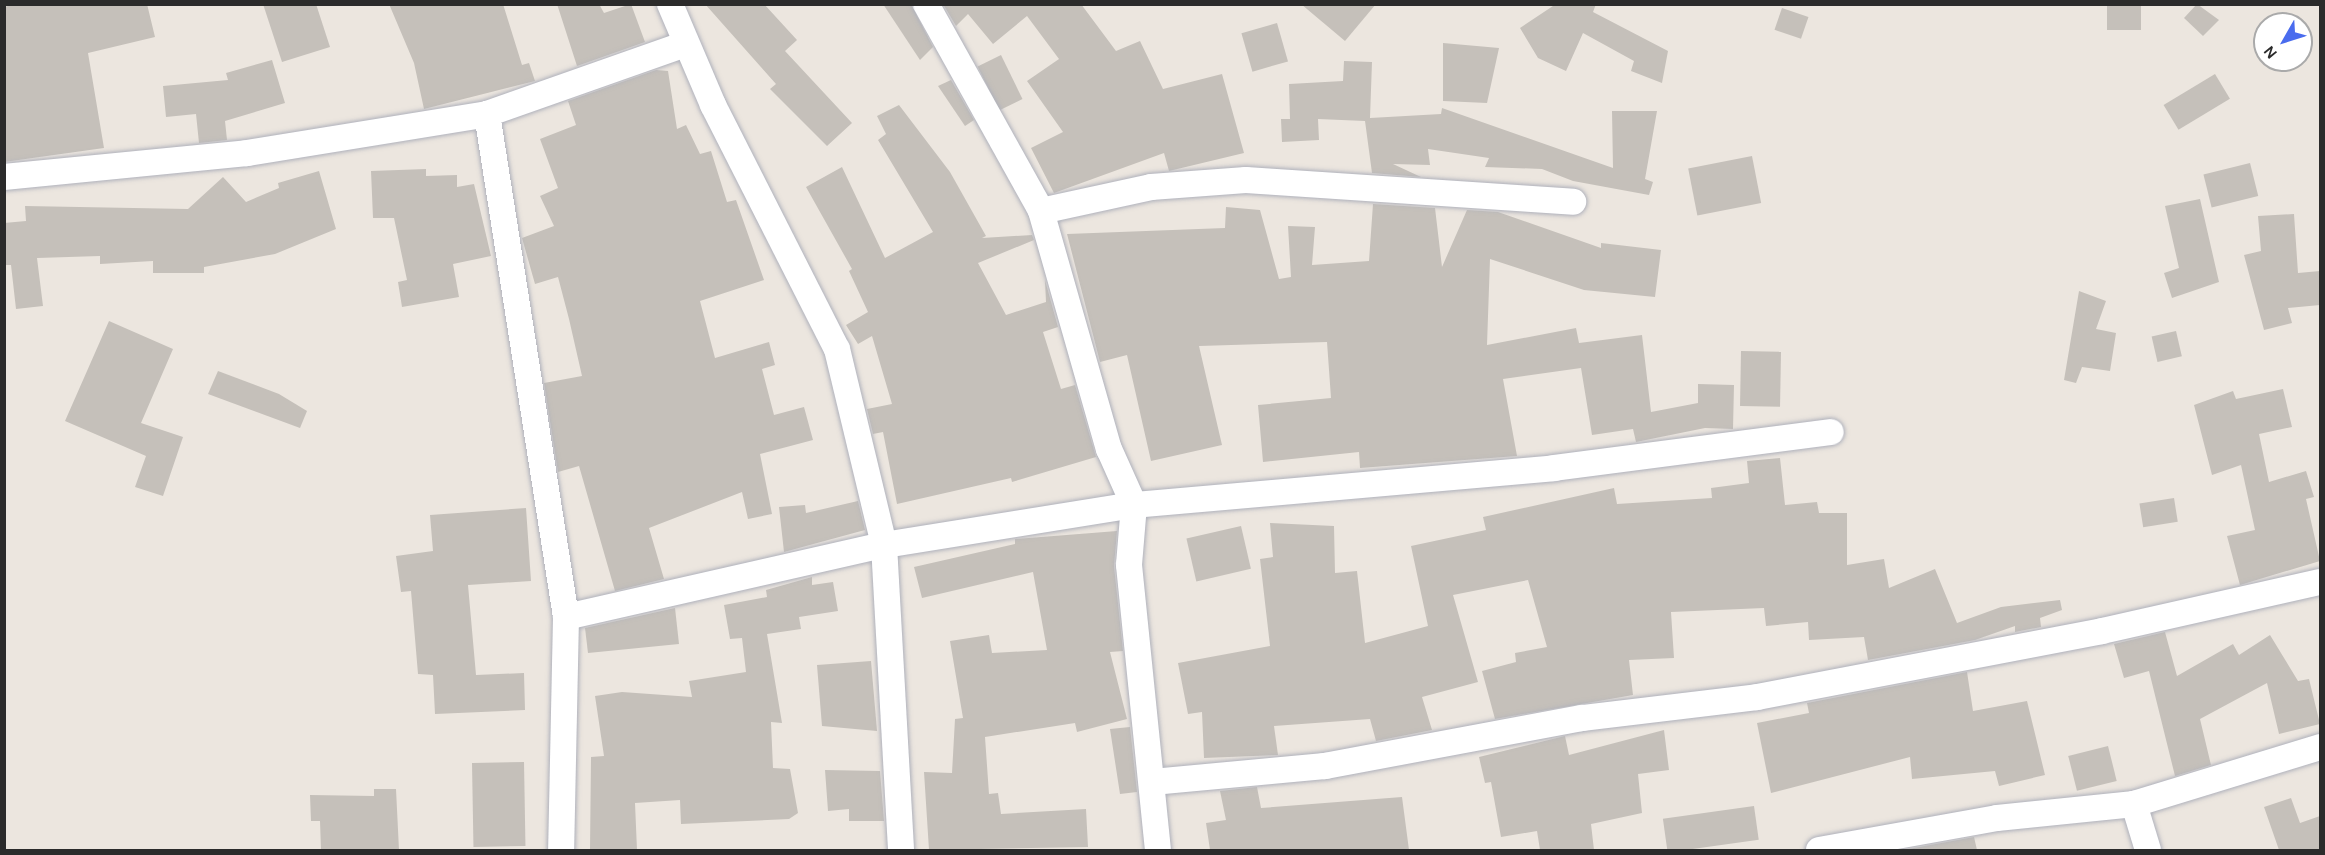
<!DOCTYPE html>
<style>
body{margin:0}
#map{position:relative;width:2325px;height:855px;overflow:hidden;background:#ece6df;font-family:Karla,sans-serif}
div>[style]{position:absolute}
.building>*{inset:0;background:#c5c0ba;transform-origin:0 0}
.roads{filter:drop-shadow(0 0 2px #afb1bb) drop-shadow(0 0 2px #afb1bb)}
.minor>*{height:26px;margin:-13px;padding:0 13px;transform-origin:13px;border-radius:13px;background:#fff}
span{translate:-50% -50%;white-space:nowrap;text-align:center;line-height:1.15;-webkit-text-stroke:5px #fff;paint-order:stroke}
.frame{position:absolute;inset:0;border:6px solid #2b2b2b;pointer-events:none}
.north{position:absolute;left:2253px;top:12px;width:60px;height:60px;box-sizing:border-box;background:#fff;border:2px solid #aaa;border-radius:50%;rotate:231deg;font-size:16px;font-weight:700;line-height:24px;text-align:center;color:#2b2b2b}
.north::after{content:'';display:block;margin:auto;width:21px;height:27px;background:#4a6cee;clip-path:polygon(50% 0,100% 100%,50% 72%,0 100%)}
</style>
<div id="map">
<div class="building">
<div style="clip-path:polygon(16px 4px,147px 4px,155px 37px,88px 53px,104px 148px,4px 162px,4px 7px)"></div>
<div style="clip-path:polygon(263px 4px,316px 4px,330px 47px,282px 62px)"></div>
<div style="clip-path:polygon(389px 4px,503px 4px,522px 65px,529px 63px,535px 81px,424px 109px,414px 63px)"></div>
<div style="clip-path:polygon(557px 4px,599px 4px,604px 13px,631px 4px,645px 42px,577px 66px)"></div>
<div style="clip-path:polygon(705px 4px,764px 4px,797px 40px,785px 51px,852px 123px,827px 146px,770px 89px,776px 84px)"></div>
<div style="clip-path:polygon(883px 4px,911px 4px,933px 47px,920px 60px)"></div>
<div style="clip-path:polygon(943px 4px,1081px 4px,1116px 51px,1140px 41px,1163px 89px,1222px 74px,1244px 153px,1169px 171px,1164px 153px,1054px 193px,1031px 148px,1063px 132px,1027px 81px,1059px 59px,1027px 16px,993px 44px,968px 14px,956px 26px)"></div>
<div style="clip-path:polygon(1301px 4px,1376px 4px,1345px 41px)"></div>
<div style="clip-path:polygon(1556px 4px,1596px 4px,1593px 12px,1668px 51px,1662px 83px,1631px 71px,1634px 61px,1583px 33px,1566px 71px,1538px 58px,1520px 28px)"></div>
<div style="left:2107px;top:4px;width:34px;height:26px"></div>
<div style="clip-path:polygon(2197px 4px,2219px 20px,2203px 36px,2184px 18px)"></div>
<div style="left:1782px;top:8px;width:28px;height:23px;rotate:19deg"></div>
<div style="left:1277px;top:23px;width:40px;height:37px;rotate:74deg"></div>
<div style="clip-path:polygon(1443px 43px,1499px 48px,1487px 103px,1443px 101px)"></div>
<div style="left:1001px;top:55px;width:49px;height:26px;rotate:64deg"></div>
<div style="clip-path:polygon(272px 60px,285px 103px,225px 121px,227px 140px,199px 143px,196px 114px,166px 117px,163px 86px,228px 80px,226px 73px)"></div>
<div style="clip-path:polygon(1344px 61px,1372px 62px,1370px 118px,1441px 114px,1442px 108px,1613px 168px,1612px 111px,1657px 111px,1645px 179px,1653px 182px,1649px 195px,1573px 181px,1542px 169px,1485px 167px,1489px 158px,1428px 149px,1430px 165px,1393px 164px,1421px 177px,1372px 173px,1365px 121px,1318px 119px,1319px 140px,1282px 142px,1281px 119px,1290px 119px,1289px 84px,1343px 81px)"></div>
<div style="clip-path:polygon(656px 70px,668px 71px,677px 129px,686px 125px,700px 154px,711px 151px,727px 202px,736px 200px,764px 280px,700px 301px,715px 358px,769px 342px,775px 365px,762px 369px,774px 415px,804px 407px,813px 440px,760px 454px,772px 514px,748px 519px,742px 492px,649px 528px,664px 579px,615px 591px,579px 466px,558px 472px,544px 383px,582px 376px,569px 319px,558px 277px,535px 284px,522px 238px,554px 226px,540px 196px,558px 188px,540px 139px,576px 125px,568px 101px)"></div>
<div style="left:2215px;top:74px;width:29px;height:60px;rotate:59deg"></div>
<div style="clip-path:polygon(951px 80px,974px 120px,965px 126px,938px 86px)"></div>
<div style="clip-path:polygon(899px 105px,950px 172px,986px 236px,982px 238px,1032px 235px,1034px 240px,978px 263px,1006px 315px,1046px 302px,1045px 280px,1058px 327px,1043px 332px,1061px 389px,1075px 385px,1096px 457px,1012px 482px,1011px 478px,897px 504px,883px 432px,873px 434px,867px 409px,892px 404px,872px 336px,858px 344px,846px 325px,868px 312px,849px 271px,852px 269px,806px 187px,842px 167px,885px 258px,933px 232px,878px 140px,886px 134px,877px 116px)"></div>
<div style="left:1752px;top:156px;width:48px;height:65px;rotate:79deg"></div>
<div style="left:2250px;top:163px;width:34px;height:48px;rotate:76deg"></div>
<div style="clip-path:polygon(426px 169px,426px 176px,457px 175px,457px 187px,474px 184px,491px 256px,453px 264px,459px 297px,402px 307px,398px 282px,407px 280px,394px 218px,373px 218px,371px 171px)"></div>
<div style="clip-path:polygon(319px 171px,336px 229px,275px 254px,204px 267px,204px 273px,153px 273px,153px 261px,100px 264px,100px 256px,37px 258px,43px 306px,16px 309px,11px 265px,4px 265px,4px 223px,26px 221px,25px 206px,188px 209px,223px 177px,246px 202px,279px 188px,278px 183px)"></div>
<div style="clip-path:polygon(2200px 199px,2219px 282px,2172px 298px,2164px 273px,2179px 268px,2165px 206px)"></div>
<div style="clip-path:polygon(1373px 204px,1435px 208px,1442px 267px,1467px 210px,1498px 212px,1601px 248px,1601px 243px,1661px 250px,1655px 297px,1584px 290px,1490px 259px,1487px 345px,1576px 328px,1579px 343px,1642px 335px,1651px 412px,1698px 403px,1698px 384px,1734px 385px,1733px 429px,1705px 428px,1636px 442px,1633px 429px,1592px 435px,1581px 368px,1503px 379px,1517px 456px,1360px 468px,1359px 452px,1263px 462px,1258px 405px,1331px 398px,1327px 342px,1199px 346px,1222px 445px,1151px 461px,1127px 355px,1100px 362px,1067px 234px,1225px 228px,1226px 207px,1260px 210px,1279px 279px,1291px 277px,1288px 226px,1315px 227px,1312px 265px,1369px 261px)"></div>
<div style="clip-path:polygon(2294px 214px,2298px 273px,2320px 271px,2320px 305px,2288px 308px,2292px 323px,2264px 330px,2244px 255px,2261px 251px,2258px 216px)"></div>
<div style="clip-path:polygon(2079px 291px,2106px 301px,2096px 329px,2116px 333px,2110px 371px,2082px 367px,2076px 383px,2064px 380px)"></div>
<div style="clip-path:polygon(109px 321px,173px 349px,141px 423px,183px 437px,163px 496px,135px 487px,146px 456px,65px 421px)"></div>
<div style="left:2176px;top:331px;width:26px;height:25px;rotate:77deg"></div>
<div style="left:1741px;top:351px;width:40px;height:55px;rotate:1deg"></div>
<div style="clip-path:polygon(218px 371px,279px 394px,307px 411px,300px 428px,208px 394px)"></div>
<div style="clip-path:polygon(2283px 389px,2292px 427px,2259px 434px,2269px 482px,2306px 471px,2314px 497px,2306px 499px,2320px 561px,2240px 585px,2227px 536px,2255px 530px,2241px 465px,2212px 475px,2194px 405px,2233px 391px,2236px 399px)"></div>
<div style="clip-path:polygon(1780px 458px,1785px 505px,1817px 502px,1819px 513px,1847px 513px,1847px 565px,1884px 559px,1889px 588px,1935px 569px,1957px 623px,2001px 607px,2060px 600px,2062px 610px,2040px 618px,2041px 627px,2015px 632px,2015px 626px,1975px 640px,1868px 660px,1864px 637px,1809px 640px,1808px 622px,1766px 626px,1764px 608px,1671px 612px,1674px 658px,1629px 660px,1633px 695px,1495px 719px,1482px 671px,1516px 662px,1515px 653px,1547px 647px,1528px 580px,1453px 595px,1478px 682px,1422px 697px,1432px 730px,1376px 741px,1370px 719px,1274px 726px,1278px 755px,1204px 758px,1202px 712px,1188px 714px,1178px 663px,1270px 646px,1260px 559px,1273px 557px,1270px 523px,1334px 526px,1335px 573px,1357px 571px,1365px 643px,1428px 626px,1411px 546px,1486px 530px,1483px 517px,1614px 488px,1617px 504px,1712px 498px,1711px 488px,1749px 483px,1747px 461px)"></div>
<div style="left:2174px;top:498px;width:24px;height:35px;rotate:81deg"></div>
<div style="clip-path:polygon(858px 501px,865px 530px,784px 552px,779px 507px,805px 505px,806px 513px)"></div>
<div style="clip-path:polygon(526px 508px,531px 581px,468px 585px,476px 675px,524px 673px,525px 710px,435px 714px,433px 675px,418px 674px,411px 591px,401px 592px,396px 556px,433px 551px,430px 515px)"></div>
<div style="left:1241px;top:526px;width:44px;height:56px;rotate:77deg"></div>
<div style="clip-path:polygon(1117px 531px,1114px 566px,1123px 651px,1110px 652px,1127px 719px,1077px 732px,1075px 723px,985px 737px,989px 794px,998px 793px,1001px 814px,1086px 809px,1088px 847px,929px 850px,924px 772px,952px 773px,955px 719px,963px 718px,950px 641px,989px 635px,992px 653px,1047px 650px,1033px 572px,922px 598px,914px 567px,1015px 544px,1015px 539px)"></div>
<div style="clip-path:polygon(812px 577px,812px 585px,833px 582px,838px 611px,799px 617px,801px 629px,767px 634px,782px 723px,771px 722px,773px 768px,790px 769px,798px 813px,789px 819px,681px 824px,680px 800px,635px 803px,637px 850px,590px 850px,591px 757px,604px 756px,595px 696px,622px 692px,692px 697px,689px 681px,746px 672px,742px 638px,730px 639px,724px 605px,767px 597px,766px 590px)"></div>
<div style="clip-path:polygon(675px 608px,679px 644px,588px 653px,585px 628px)"></div>
<div style="clip-path:polygon(2165px 632px,2177px 676px,2233px 644px,2239px 655px,2270px 635px,2298px 681px,2309px 679px,2320px 724px,2279px 734px,2267px 683px,2200px 719px,2211px 765px,2175px 776px,2149px 671px,2124px 678px,2114px 644px)"></div>
<div style="clip-path:polygon(871px 661px,877px 731px,822px 726px,817px 665px)"></div>
<div style="clip-path:polygon(1967px 672px,1973px 711px,2027px 701px,2045px 775px,1999px 786px,1995px 771px,1912px 779px,1910px 757px,1771px 793px,1757px 723px,1809px 713px,1807px 703px)"></div>
<div style="clip-path:polygon(1130px 727px,1137px 792px,1120px 794px,1110px 729px)"></div>
<div style="clip-path:polygon(1664px 730px,1669px 770px,1638px 774px,1642px 813px,1591px 824px,1594px 850px,1540px 850px,1537px 831px,1501px 837px,1491px 782px,1485px 783px,1479px 757px,1565px 736px,1569px 755px)"></div>
<div style="left:2108px;top:746px;width:36px;height:41px;rotate:76deg"></div>
<div style="left:524px;top:762px;width:84px;height:52px;rotate:89deg"></div>
<div style="clip-path:polygon(825px 770px,880px 771px,884px 821px,849px 821px,849px 809px,828px 811px)"></div>
<div style="clip-path:polygon(1257px 787px,1261px 808px,1402px 797px,1409px 850px,1210px 850px,1206px 823px,1226px 820px,1220px 791px)"></div>
<div style="clip-path:polygon(374px 789px,396px 789px,399px 850px,321px 850px,320px 821px,311px 821px,310px 795px,374px 796px)"></div>
<div style="clip-path:polygon(2291px 798px,2300px 823px,2320px 816px,2320px 850px,2279px 850px,2264px 807px)"></div>
<div style="left:1754px;top:806px;width:34px;height:92px;rotate:82deg"></div>
<div style="clip-path:polygon(1974px 837px,1977px 850px,1903px 850px)"></div>
</div>
<div class="roads">
<div class="minor">
<div style="left:670px;top:4px;width:110px;rotate:66.9deg"></div>
<div style="left:713px;top:105px;width:274px;rotate:63.1deg"></div>
<div style="left:837px;top:349px;width:202px;rotate:76.5deg"></div>
<div style="left:884px;top:545px;width:305px;rotate:86.8deg"></div>
<div style="left:926px;top:4px;width:237px;rotate:60.9deg"></div>
<div style="left:1041px;top:211px;width:248px;rotate:74.1deg"></div>
<div style="left:1109px;top:449px;width:61px;rotate:65.9deg"></div>
<div style="left:1134px;top:505px;width:60px;rotate:94.8deg"></div>
<div style="left:1129px;top:565px;width:286px;rotate:84.2deg"></div>
<div style="left:487px;top:114px;width:509px;rotate:81.07deg"></div>
<div style="left:566px;top:617px;width:233px;rotate:91.2deg"></div>
<div style="left:4px;top:177px;width:244px;rotate:-5.6deg"></div>
<div style="left:247px;top:153px;width:243px;rotate:-9.2deg"></div>
<div style="left:487px;top:114px;width:211px;rotate:-19.4deg"></div>
<div style="left:1041px;top:211px;width:113px;rotate:-12.3deg"></div>
<div style="left:1151px;top:187px;width:95px;rotate:-4.2deg"></div>
<div style="left:1246px;top:180px;width:328px;rotate:3.8deg"></div>
<div style="left:566px;top:617px;width:326px;rotate:-12.8deg"></div>
<div style="left:884px;top:545px;width:253px;rotate:-9.1deg"></div>
<div style="left:1134px;top:505px;width:422px;rotate:-5deg"></div>
<div style="left:1554px;top:468px;width:279px;rotate:-7.4deg"></div>
<div style="left:1152px;top:782px;width:174px;rotate:-5.3deg"></div>
<div style="left:1325px;top:766px;width:261px;rotate:-10.6deg"></div>
<div style="left:1582px;top:718px;width:176px;rotate:-6.8deg"></div>
<div style="left:1757px;top:697px;width:351px;rotate:-10.8deg"></div>
<div style="left:2102px;top:631px;width:223px;rotate:-12.7deg"></div>
<div style="left:2134px;top:804px;width:48px;rotate:73.1deg"></div>
<div style="left:1819px;top:850px;width:181px;rotate:-10.2deg"></div>
<div style="left:1997px;top:818px;width:138px;rotate:-5.8deg"></div>
<div style="left:2134px;top:804px;width:195px;rotate:-17deg"></div>
</div>
</div>
<div class="frame"></div>
<div class="north">N</div>
</div>
